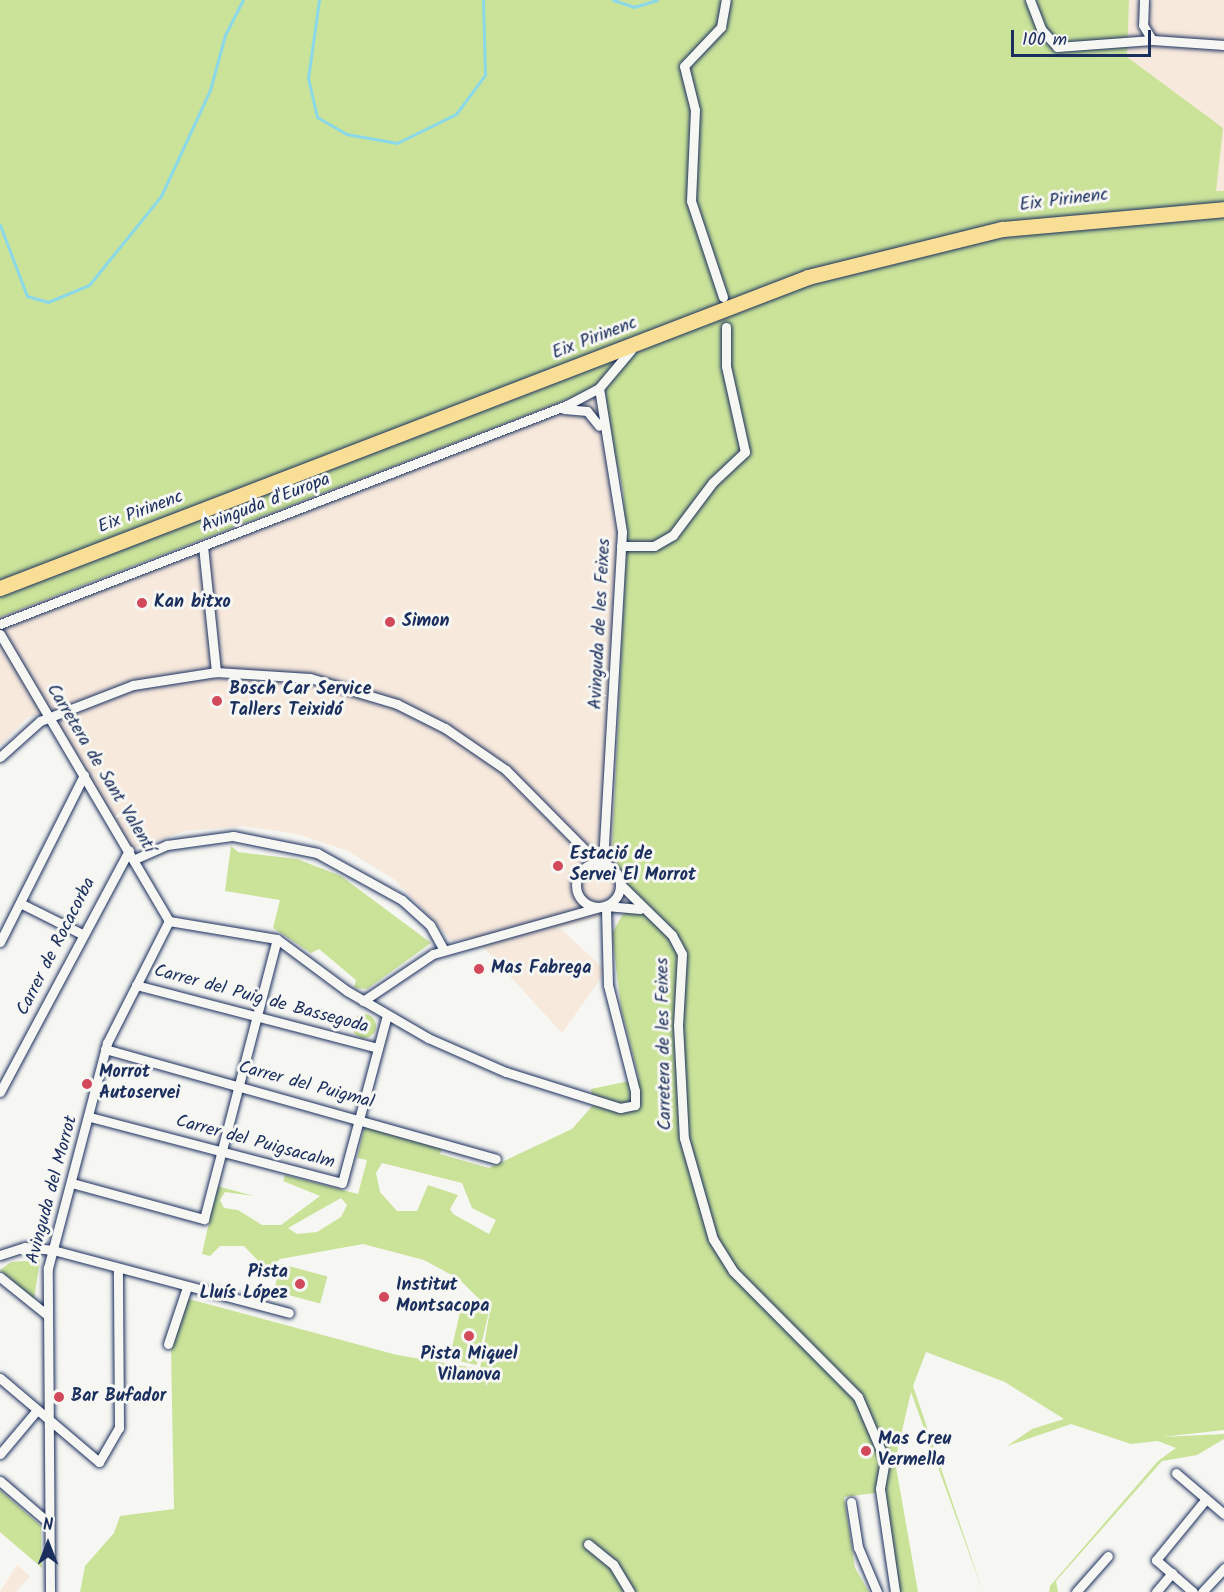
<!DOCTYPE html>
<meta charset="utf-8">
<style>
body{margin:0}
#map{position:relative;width:1224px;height:1592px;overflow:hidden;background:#f6f6f2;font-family:Kalam,sans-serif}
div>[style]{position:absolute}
.built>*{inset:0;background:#f7e9dc}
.green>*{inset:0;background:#cae399;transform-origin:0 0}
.round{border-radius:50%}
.stream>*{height:3px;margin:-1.5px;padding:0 1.5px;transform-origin:1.5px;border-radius:1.5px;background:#8bd9e8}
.roads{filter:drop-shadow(0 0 2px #1b2f5e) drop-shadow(0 0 2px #1b2f5e)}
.street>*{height:9px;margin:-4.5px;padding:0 4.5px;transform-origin:4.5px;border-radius:4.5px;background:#f6f6f2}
.street>.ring{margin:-4.5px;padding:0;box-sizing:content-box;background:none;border:9px solid #f6f6f2;border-radius:50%}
.primary>*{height:15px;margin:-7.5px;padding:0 7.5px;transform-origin:7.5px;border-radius:7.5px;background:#f9df96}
.dots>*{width:16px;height:16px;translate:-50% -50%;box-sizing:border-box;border:3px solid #f6f6f2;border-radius:50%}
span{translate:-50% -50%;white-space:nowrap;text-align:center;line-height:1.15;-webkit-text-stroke:6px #f6f6f2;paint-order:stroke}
.street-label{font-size:18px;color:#1b2f5e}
.poi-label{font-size:18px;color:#1b2f5e;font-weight:700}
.left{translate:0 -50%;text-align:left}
.right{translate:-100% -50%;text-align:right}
.north{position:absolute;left:18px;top:1514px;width:60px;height:60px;-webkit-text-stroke:4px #f6f6f2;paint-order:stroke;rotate:0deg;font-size:16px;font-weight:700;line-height:24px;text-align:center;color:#1b2f5e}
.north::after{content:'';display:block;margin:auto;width:21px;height:27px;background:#1b2f5e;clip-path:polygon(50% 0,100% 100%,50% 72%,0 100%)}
.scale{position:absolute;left:1011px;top:30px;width:140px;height:27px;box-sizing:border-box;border:3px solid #1b2f5e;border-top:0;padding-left:8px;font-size:18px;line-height:21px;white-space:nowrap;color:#1b2f5e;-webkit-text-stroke:4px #f6f6f2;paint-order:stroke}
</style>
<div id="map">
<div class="built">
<div style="clip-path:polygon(1129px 0,1224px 0,1224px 191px,1216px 191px,1127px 57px)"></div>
<div style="clip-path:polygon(591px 389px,598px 389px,625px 513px,612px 852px,632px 896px,622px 911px,560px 928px,606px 971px,562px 1033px,474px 937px,452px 941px,395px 880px,348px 851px,297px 834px,242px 826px,185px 831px,129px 850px,44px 714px,28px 717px,0 745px,0 611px,50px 590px,54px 598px)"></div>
<div style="clip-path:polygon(17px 1565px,30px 1576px,16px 1592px,0 1592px)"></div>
</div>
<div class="green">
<div style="clip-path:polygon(evenodd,0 0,1129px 0,1127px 57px,1223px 128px,1216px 191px,1224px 191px,1224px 1430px,1162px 1437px,1224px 1434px,1224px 1439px,1197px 1455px,1162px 1461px,1056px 1581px,1058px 1592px,1049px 1592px,1050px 1586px,1158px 1461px,1176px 1448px,1158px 1441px,1131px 1444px,1071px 1424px,1007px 1446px,1032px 1429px,1064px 1419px,1005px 1382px,926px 1352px,913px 1386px,983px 1592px,911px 1392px,895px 1461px,918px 1592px,896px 1592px,882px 1492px,844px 1497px,855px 1568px,869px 1592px,80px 1592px,85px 1566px,114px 1533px,120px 1516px,174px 1509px,171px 1347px,185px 1298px,397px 1355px,480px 1369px,490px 1310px,459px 1279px,424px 1260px,363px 1244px,280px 1259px,267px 1270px,244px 1246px,220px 1246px,210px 1256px,202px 1254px,217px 1186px,254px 1196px,225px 1192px,220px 1200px,224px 1208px,238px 1210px,262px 1225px,281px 1225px,320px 1196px,283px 1181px,285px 1175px,358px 1194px,367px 1160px,357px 1158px,365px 1125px,443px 1145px,440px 1154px,489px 1168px,572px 1129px,594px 1104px,591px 1089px,639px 1079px,621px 1008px,612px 933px,633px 897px,612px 852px,626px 553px,631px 542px,626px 541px,623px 490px,599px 387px,0 617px,0 0,382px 1163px,462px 1183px,472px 1208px,496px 1220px,489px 1234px,453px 1214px,450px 1209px,458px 1195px,428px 1185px,417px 1211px,397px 1211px,380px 1192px,376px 1173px,382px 1163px,0 0,341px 1198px,347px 1205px,341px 1217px,317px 1232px,297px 1234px,288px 1228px,341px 1198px)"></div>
<div style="clip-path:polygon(231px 846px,238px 852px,297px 859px,341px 876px,431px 943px,367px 989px,354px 988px,356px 980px,319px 949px,311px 953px,273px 928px,280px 900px,225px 891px)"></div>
<div class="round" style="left:352px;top:1014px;width:24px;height:24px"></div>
<div style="clip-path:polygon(40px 1260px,34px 1299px,0 1270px,11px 1262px)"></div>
<div style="left:281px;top:1264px;width:48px;height:28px;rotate:15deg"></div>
<div style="left:461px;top:1308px;width:28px;height:52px;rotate:13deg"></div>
<div style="clip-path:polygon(0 1490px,41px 1526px,42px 1568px,0 1532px)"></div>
</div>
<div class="stream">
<div style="left:319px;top:0;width:79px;rotate:98deg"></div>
<div style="left:308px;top:78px;width:40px;rotate:77deg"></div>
<div style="left:317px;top:117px;width:34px;rotate:30deg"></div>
<div style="left:346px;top:134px;width:52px;rotate:10deg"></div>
<div style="left:397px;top:143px;width:66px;rotate:-26.2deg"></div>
<div style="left:456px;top:114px;width:49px;rotate:-53.4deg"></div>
<div style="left:485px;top:75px;width:75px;rotate:-91.5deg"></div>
<div style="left:613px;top:0;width:22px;rotate:18deg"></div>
<div style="left:634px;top:7px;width:24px;rotate:-17deg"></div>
<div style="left:0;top:225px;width:76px;rotate:69.2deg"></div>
<div style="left:27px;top:296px;width:22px;rotate:16deg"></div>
<div style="left:48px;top:302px;width:44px;rotate:-22.5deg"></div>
<div style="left:89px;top:285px;width:114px;rotate:-51deg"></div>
<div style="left:161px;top:196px;width:117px;rotate:-65.2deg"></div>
<div style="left:210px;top:90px;width:57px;rotate:-74.7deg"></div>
<div style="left:225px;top:35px;width:39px;rotate:-63deg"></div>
</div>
<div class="roads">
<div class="street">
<div style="left:1030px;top:0;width:31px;rotate:69deg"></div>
<div style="left:1041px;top:29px;width:24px;rotate:48deg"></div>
<div style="left:1057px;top:47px;width:95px;rotate:-4.2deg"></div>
<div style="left:1152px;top:40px;width:72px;rotate:4deg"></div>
<div style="left:1144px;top:0;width:25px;rotate:92deg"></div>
<div style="left:1143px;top:25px;width:17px;rotate:59deg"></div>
<div style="left:723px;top:297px;width:101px;rotate:-108.4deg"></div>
<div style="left:691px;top:201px;width:91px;rotate:-87.5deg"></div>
<div style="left:695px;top:110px;width:45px;rotate:-104deg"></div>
<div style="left:684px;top:66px;width:54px;rotate:-46.5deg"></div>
<div style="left:721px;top:27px;width:27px;rotate:-80deg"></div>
<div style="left:599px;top:388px;width:146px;rotate:80.9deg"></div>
<div style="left:622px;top:532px;width:332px;rotate:93.3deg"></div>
<div style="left:564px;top:409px;width:23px;rotate:5deg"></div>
<div style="left:587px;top:411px;width:19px;rotate:51deg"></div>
<div style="left:203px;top:546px;width:127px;rotate:84.1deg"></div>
<div style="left:621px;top:546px;width:33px"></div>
<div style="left:654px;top:546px;width:22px;rotate:-30deg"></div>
<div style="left:673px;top:535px;width:66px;rotate:-53deg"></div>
<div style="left:713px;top:482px;width:44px;rotate:-43.2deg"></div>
<div style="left:745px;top:452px;width:88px;rotate:-102.5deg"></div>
<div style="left:726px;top:366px;width:39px;rotate:-90deg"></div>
<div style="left:0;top:624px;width:608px;rotate:-21.12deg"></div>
<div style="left:567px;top:405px;width:36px;rotate:-28deg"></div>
<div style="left:599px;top:388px;width:50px;rotate:-49.9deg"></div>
<div style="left:0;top:634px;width:333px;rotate:59.5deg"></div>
<div style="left:0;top:757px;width:54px;rotate:-42deg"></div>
<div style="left:40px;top:721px;width:100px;rotate:-21.2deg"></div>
<div style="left:133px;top:685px;width:84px;rotate:-8.9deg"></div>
<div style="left:216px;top:672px;width:94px;rotate:3.7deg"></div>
<div style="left:310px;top:678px;width:91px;rotate:16.6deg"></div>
<div style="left:397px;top:704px;width:54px;rotate:26.6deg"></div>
<div style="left:445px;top:728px;width:74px;rotate:34.5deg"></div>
<div style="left:506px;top:770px;width:129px;rotate:45.3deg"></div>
<div style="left:135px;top:859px;width:35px;rotate:-24deg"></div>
<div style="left:167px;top:845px;width:67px;rotate:-7.8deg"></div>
<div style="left:233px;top:836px;width:86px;rotate:11.4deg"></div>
<div style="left:317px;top:853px;width:97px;rotate:28.9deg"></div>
<div style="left:402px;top:900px;width:38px;rotate:42deg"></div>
<div style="left:430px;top:925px;width:29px;rotate:61deg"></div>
<div class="ring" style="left:576px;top:863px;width:35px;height:35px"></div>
<div style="left:621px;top:885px;width:71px;rotate:44.4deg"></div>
<div style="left:672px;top:935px;width:21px;rotate:62deg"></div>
<div style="left:682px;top:954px;width:71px;rotate:93.2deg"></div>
<div style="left:678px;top:1025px;width:113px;rotate:87deg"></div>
<div style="left:684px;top:1138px;width:105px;rotate:74deg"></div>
<div style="left:713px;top:1239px;width:38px;rotate:58deg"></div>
<div style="left:733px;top:1271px;width:177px;rotate:45.2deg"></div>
<div style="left:858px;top:1397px;width:69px;rotate:66.8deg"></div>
<div style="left:885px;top:1460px;width:29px;rotate:100deg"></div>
<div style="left:880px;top:1489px;width:104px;rotate:81.7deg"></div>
<div style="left:20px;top:903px;width:69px;rotate:26.6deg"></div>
<div style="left:169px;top:921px;width:109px;rotate:9.5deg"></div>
<div style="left:277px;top:939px;width:87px;rotate:36.6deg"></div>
<div style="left:347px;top:991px;width:94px;rotate:30.1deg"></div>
<div style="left:428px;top:1038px;width:85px;rotate:23.6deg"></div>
<div style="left:506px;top:1072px;width:120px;rotate:17.5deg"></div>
<div style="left:620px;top:1108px;width:15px;rotate:-11deg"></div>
<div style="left:635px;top:1105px;width:14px;rotate:-90deg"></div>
<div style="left:635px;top:1091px;width:109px;rotate:-104.3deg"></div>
<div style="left:608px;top:985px;width:79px;rotate:-91.5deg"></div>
<div style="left:606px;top:906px;width:34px;rotate:5deg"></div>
<div style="left:0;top:942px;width:187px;rotate:-63.3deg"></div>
<div style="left:136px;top:985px;width:250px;rotate:14.6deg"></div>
<div style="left:363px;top:1001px;width:84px;rotate:-33.9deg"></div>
<div style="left:433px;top:954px;width:173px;rotate:-15.7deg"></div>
<div style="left:105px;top:1049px;width:406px;rotate:15.7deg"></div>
<div style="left:0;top:1092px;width:274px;rotate:-61.9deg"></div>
<div style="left:90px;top:1117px;width:260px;rotate:14.7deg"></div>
<div style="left:342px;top:1183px;width:174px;rotate:-75deg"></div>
<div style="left:72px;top:1183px;width:137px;rotate:15.3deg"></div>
<div style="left:204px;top:1219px;width:289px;rotate:-75.4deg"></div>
<div style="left:0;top:1255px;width:26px;rotate:-18deg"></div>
<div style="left:25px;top:1247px;width:28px;rotate:6deg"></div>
<div style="left:53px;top:1250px;width:244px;rotate:14.9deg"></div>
<div style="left:0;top:1277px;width:59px;rotate:38.8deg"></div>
<div style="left:168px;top:1344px;width:60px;rotate:-71.6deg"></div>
<div style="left:0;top:1378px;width:130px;rotate:40.3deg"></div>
<div style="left:99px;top:1462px;width:39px;rotate:-60deg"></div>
<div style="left:119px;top:1428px;width:158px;rotate:-90.4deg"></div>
<div style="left:0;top:1454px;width:57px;rotate:-49.9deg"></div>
<div style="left:1176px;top:1473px;width:63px;rotate:40.5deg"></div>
<div style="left:0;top:1481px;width:65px;rotate:40.6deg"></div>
<div style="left:851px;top:1502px;width:46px;rotate:81.2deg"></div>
<div style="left:858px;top:1547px;width:49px;rotate:67.1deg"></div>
<div style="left:588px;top:1544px;width:32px;rotate:39deg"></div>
<div style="left:613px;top:1564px;width:33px;rotate:59deg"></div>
<div style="left:50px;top:1592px;width:324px;rotate:-90.4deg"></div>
<div style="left:48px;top:1268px;width:233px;rotate:-75.3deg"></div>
<div style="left:107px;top:1043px;width:137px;rotate:-63.1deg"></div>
<div style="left:1076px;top:1592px;width:48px;rotate:-48.4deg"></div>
<div style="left:1156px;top:1592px;width:25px;rotate:-50deg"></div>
<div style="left:1193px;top:1592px;width:49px;rotate:-139.1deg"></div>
<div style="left:1156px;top:1560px;width:79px;rotate:-50.7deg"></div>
<div style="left:1202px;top:1592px;width:33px;rotate:-47deg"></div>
</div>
<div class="primary">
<div style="left:0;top:588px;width:866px;rotate:-21.05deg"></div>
<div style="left:808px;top:277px;width:200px;rotate:-13.9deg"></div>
<div style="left:1002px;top:229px;width:223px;rotate:-5.1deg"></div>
</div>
</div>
<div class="dots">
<div style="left:142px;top:603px;background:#d1495b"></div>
<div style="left:390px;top:622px;background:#d1495b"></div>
<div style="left:217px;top:701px;background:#d1495b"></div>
<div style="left:558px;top:866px;background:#d1495b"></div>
<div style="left:479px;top:969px;background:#d1495b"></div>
<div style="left:87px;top:1084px;background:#d1495b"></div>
<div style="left:300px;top:1284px;background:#d1495b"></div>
<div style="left:384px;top:1297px;background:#d1495b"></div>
<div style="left:469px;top:1336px;background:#d1495b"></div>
<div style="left:59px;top:1397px;background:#d1495b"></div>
<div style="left:866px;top:1451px;background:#d1495b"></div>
</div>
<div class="street-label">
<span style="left:1064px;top:201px;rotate:-7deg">Eix Pirinenc</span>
<span style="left:595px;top:339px;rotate:-21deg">Eix Pirinenc</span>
<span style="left:266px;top:504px;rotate:-21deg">Avinguda d'Europa</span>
<span style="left:141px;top:513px;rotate:-21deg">Eix Pirinenc</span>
<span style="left:601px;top:624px;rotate:-87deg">Avinguda de les Feixes</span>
<span style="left:100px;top:769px;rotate:59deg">Carretera de Sant Valentí</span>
<span style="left:57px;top:947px;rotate:-63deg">Carrer de Rocacorba</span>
<span style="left:261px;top:1000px;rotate:15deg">Carrer del Puig de Bassegoda</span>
<span style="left:665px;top:1044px;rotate:-91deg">Carretera de les Feixes</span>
<span style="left:306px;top:1086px;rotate:15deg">Carrer del Puigmal</span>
<span style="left:255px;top:1143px;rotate:15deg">Carrer del Puigsacalm</span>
<span style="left:53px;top:1190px;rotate:-75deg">Avinguda del Morrot</span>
</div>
<div class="poi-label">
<span class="left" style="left:154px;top:603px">Kan bitxo</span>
<span class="left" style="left:402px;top:622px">Simon</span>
<span class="left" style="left:229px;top:701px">Bosch Car Service<br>Tallers Teixidó</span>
<span class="left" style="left:570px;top:866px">Estació de<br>Servei El Morrot</span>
<span class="left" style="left:491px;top:969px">Mas Fabrega</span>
<span class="left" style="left:99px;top:1084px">Morrot<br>Autoservei</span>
<span class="right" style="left:288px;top:1284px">Pista<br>Lluís López</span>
<span class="left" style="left:396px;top:1297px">Institut<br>Montsacopa</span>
<span style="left:469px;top:1366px">Pista Miquel<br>Vilanova</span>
<span class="left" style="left:71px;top:1397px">Bar Bufador</span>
<span class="left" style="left:878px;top:1451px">Mas Creu<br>Vermella</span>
</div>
<div class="north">N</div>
<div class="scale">100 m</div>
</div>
